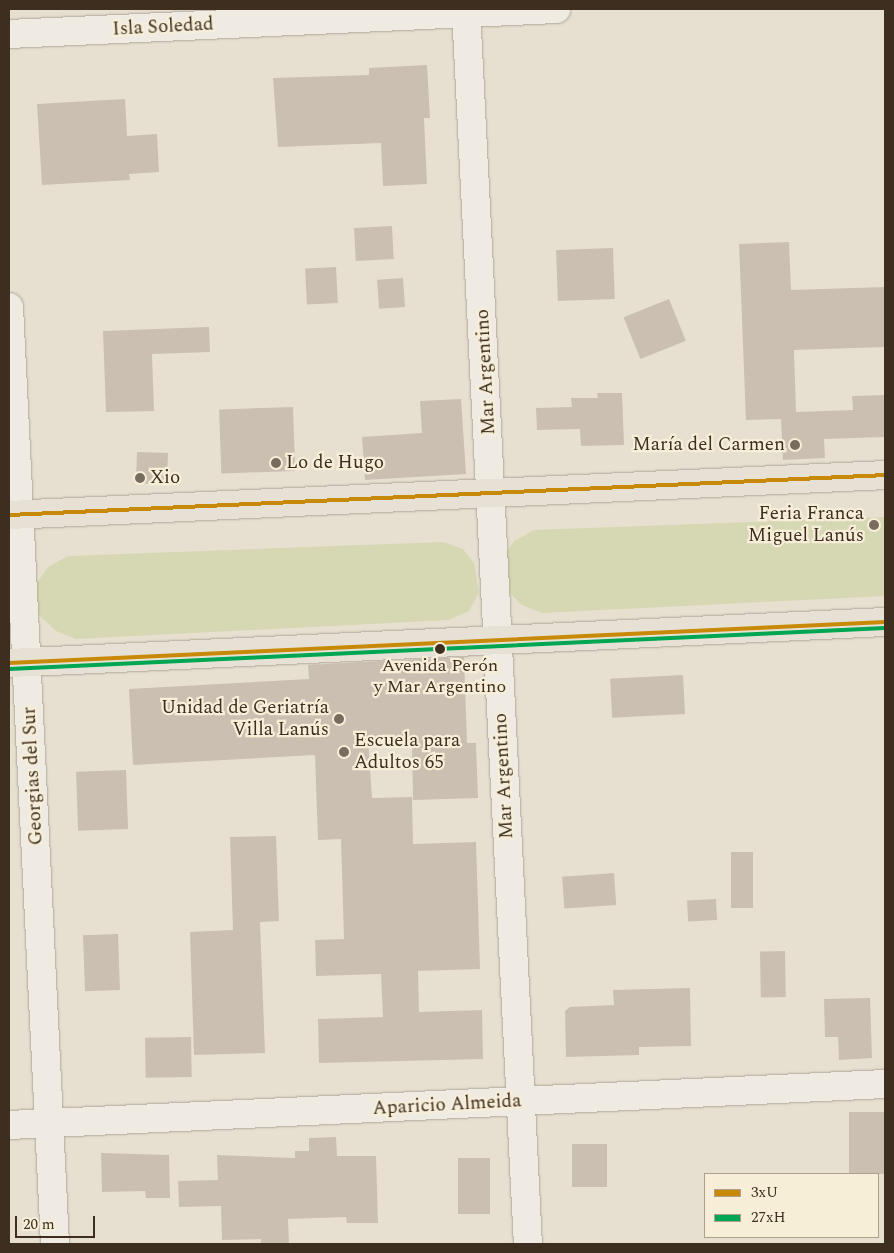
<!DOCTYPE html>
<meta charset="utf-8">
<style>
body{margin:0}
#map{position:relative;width:894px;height:1253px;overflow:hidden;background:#e7e0d1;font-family:Spectral,serif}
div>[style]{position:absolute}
.green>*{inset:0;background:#d6d7b3}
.building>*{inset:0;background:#cbbfb2;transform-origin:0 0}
.roads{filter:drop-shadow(0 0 1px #ada599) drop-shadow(0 0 1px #ada599)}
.minor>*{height:28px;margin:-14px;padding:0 14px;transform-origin:14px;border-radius:14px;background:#efebe3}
.major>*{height:28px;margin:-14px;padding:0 14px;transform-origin:14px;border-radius:14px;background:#e6e1d4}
.bus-1>*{height:4px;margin:-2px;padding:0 2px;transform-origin:2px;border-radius:2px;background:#c88808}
.bus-2>*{height:4px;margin:-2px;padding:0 2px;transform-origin:2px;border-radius:2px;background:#00a651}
.dots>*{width:14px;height:14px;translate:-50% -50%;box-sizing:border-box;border:2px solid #f7eed8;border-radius:50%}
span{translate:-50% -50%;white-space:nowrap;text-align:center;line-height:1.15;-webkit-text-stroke:4.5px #f7eed8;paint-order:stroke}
.bus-label{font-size:18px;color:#3d2e20}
.street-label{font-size:19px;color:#3d2e20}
.poi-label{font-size:19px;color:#3d2e20}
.right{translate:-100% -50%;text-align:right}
.left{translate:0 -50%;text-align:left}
.frame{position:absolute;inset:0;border:10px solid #3d2e20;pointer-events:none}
.legend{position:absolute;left:704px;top:1173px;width:175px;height:65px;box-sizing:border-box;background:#f7eed8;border:1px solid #ada18e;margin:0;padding:6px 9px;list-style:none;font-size:15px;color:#3d2e20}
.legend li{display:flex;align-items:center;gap:10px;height:25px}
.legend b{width:25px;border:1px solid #ada18e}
.scale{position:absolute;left:15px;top:1216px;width:80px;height:22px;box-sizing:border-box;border:2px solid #3d2e20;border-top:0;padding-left:6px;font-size:15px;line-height:18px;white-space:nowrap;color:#3d2e20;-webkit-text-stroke:4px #f7eed8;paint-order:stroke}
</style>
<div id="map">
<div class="green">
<div style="clip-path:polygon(885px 517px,885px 596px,542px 613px,522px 605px,503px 587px,500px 561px,514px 541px,534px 530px)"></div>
<div style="clip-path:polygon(443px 542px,463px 549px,474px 563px,479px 593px,469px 611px,449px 620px,76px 639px,56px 631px,37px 613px,34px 587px,48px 567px,68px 556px)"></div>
</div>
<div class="building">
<div style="clip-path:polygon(427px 65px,430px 118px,424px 118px,427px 184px,383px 186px,381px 143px,278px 147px,273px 78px,369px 75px,369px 68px)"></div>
<div style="clip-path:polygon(125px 99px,127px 136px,157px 134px,159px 172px,129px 174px,130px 180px,42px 185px,37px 104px)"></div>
<div style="left:392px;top:226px;width:33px;height:38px;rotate:87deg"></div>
<div style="clip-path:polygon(789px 242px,791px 290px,885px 287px,885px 347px,794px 350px,796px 412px,853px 410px,852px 396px,885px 395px,885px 437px,824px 439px,825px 458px,783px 460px,781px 419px,746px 420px,739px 244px)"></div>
<div style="left:613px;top:248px;width:51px;height:57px;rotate:88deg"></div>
<div style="left:336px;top:267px;width:36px;height:31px;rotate:87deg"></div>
<div style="left:403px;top:278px;width:29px;height:26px;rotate:86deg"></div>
<div style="left:669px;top:299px;width:45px;height:49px;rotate:68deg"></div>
<div style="clip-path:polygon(209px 327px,210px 352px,152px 354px,154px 411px,106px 412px,103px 331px)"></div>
<div style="clip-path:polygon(597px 393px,622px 393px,624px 445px,581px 446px,580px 429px,537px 430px,536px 408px,572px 407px,571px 398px,598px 398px)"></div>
<div style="clip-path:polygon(461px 399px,466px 474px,365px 480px,362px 437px,422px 433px,420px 401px)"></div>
<div style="left:293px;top:407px;width:64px;height:74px;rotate:88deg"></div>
<div style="left:137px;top:452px;width:31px;height:31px;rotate:2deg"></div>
<div style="clip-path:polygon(464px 657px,467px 743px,476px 743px,478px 798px,413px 800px,412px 739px,368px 740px,372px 798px,412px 797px,413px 844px,476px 842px,480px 969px,418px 971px,419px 1012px,482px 1010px,483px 1059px,319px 1063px,318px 1019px,383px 1017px,381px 974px,316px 976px,315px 940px,344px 939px,341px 839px,318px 840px,315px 755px,133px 765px,129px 689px,309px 679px,308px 665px)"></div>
<div style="left:683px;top:675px;width:39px;height:73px;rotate:87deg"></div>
<div style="left:126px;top:770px;width:59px;height:50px;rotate:88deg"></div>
<div style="clip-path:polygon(276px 836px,279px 921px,260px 922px,265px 1053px,194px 1055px,190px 932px,233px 930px,230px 837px)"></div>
<div style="left:731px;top:852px;width:22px;height:56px"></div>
<div style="left:614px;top:873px;width:32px;height:52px;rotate:86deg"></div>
<div style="left:716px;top:899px;width:21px;height:29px;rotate:87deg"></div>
<div style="left:118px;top:934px;width:56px;height:35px;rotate:88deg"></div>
<div style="left:785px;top:951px;width:46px;height:25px;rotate:89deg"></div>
<div style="clip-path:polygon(690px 988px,691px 1046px,639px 1047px,639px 1055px,566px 1057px,565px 1011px,570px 1007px,614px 1005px,613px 990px)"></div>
<div style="clip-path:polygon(870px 998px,872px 1058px,839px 1060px,838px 1037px,825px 1037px,824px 999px)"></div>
<div style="left:191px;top:1037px;width:40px;height:46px;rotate:89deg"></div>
<div style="left:885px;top:1112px;width:62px;height:36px;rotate:90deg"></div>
<div style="clip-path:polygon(336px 1137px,337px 1156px,376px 1156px,378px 1223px,347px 1223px,346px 1217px,288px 1219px,289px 1244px,261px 1244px,261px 1239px,222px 1240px,221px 1206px,179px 1207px,178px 1181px,218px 1180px,217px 1155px,295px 1158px,295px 1151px,309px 1151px,309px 1138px)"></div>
<div style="left:572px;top:1144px;width:35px;height:43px"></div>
<div style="clip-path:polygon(101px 1153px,169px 1155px,170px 1198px,146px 1198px,145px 1191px,102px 1192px)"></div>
<div style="left:458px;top:1158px;width:32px;height:56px"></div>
</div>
<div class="roads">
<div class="minor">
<div style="left:466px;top:9px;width:1237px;rotate:87.13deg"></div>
<div style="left:9px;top:34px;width:548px;rotate:-2.62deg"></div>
<div style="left:9px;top:307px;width:938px;rotate:87.19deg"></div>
<div style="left:9px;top:1125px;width:877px;rotate:-2.68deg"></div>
</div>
<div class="major">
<div style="left:9px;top:515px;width:877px;rotate:-2.61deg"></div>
<div style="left:9px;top:663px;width:877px;rotate:-2.68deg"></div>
</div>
</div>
<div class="bus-1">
<div style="left:9px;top:515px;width:877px;rotate:-2.61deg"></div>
<div style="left:9px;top:663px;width:877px;rotate:-2.68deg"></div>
</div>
<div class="bus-2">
<div style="left:9px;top:669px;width:877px;rotate:-2.68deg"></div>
</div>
<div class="dots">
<div style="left:795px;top:445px;background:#786c5e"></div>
<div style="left:276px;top:463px;background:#786c5e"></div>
<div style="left:140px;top:478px;background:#786c5e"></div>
<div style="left:874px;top:525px;background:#786c5e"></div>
<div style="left:440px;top:649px;background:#3d2e20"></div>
<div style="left:339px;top:719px;background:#786c5e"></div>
<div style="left:344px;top:752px;background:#786c5e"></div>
</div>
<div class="bus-label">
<span style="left:440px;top:677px">Avenida Perón<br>y Mar Argentino</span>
</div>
<div class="street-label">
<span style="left:163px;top:27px;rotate:-3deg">Isla Soledad</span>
<span style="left:486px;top:372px;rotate:-93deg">Mar Argentino</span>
<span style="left:33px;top:776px;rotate:-93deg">Georgias del Sur</span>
<span style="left:504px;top:776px;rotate:-93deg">Mar Argentino</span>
<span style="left:447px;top:1105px;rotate:-3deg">Aparicio Almeida</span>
</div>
<div class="poi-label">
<span class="right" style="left:785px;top:445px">María del Carmen</span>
<span class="left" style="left:286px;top:463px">Lo de Hugo</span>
<span class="left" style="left:150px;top:478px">Xio</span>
<span class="right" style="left:864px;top:525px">Feria Franca<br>Miguel Lanús</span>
<span class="right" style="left:329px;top:719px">Unidad de Geriatría<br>Villa Lanús</span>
<span class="left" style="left:354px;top:752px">Escuela para<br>Adultos 65</span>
</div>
<div class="frame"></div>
<ul class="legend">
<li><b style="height:6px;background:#c88808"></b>3xU</li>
<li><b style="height:6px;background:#00a651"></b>27xH</li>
</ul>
<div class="scale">20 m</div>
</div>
